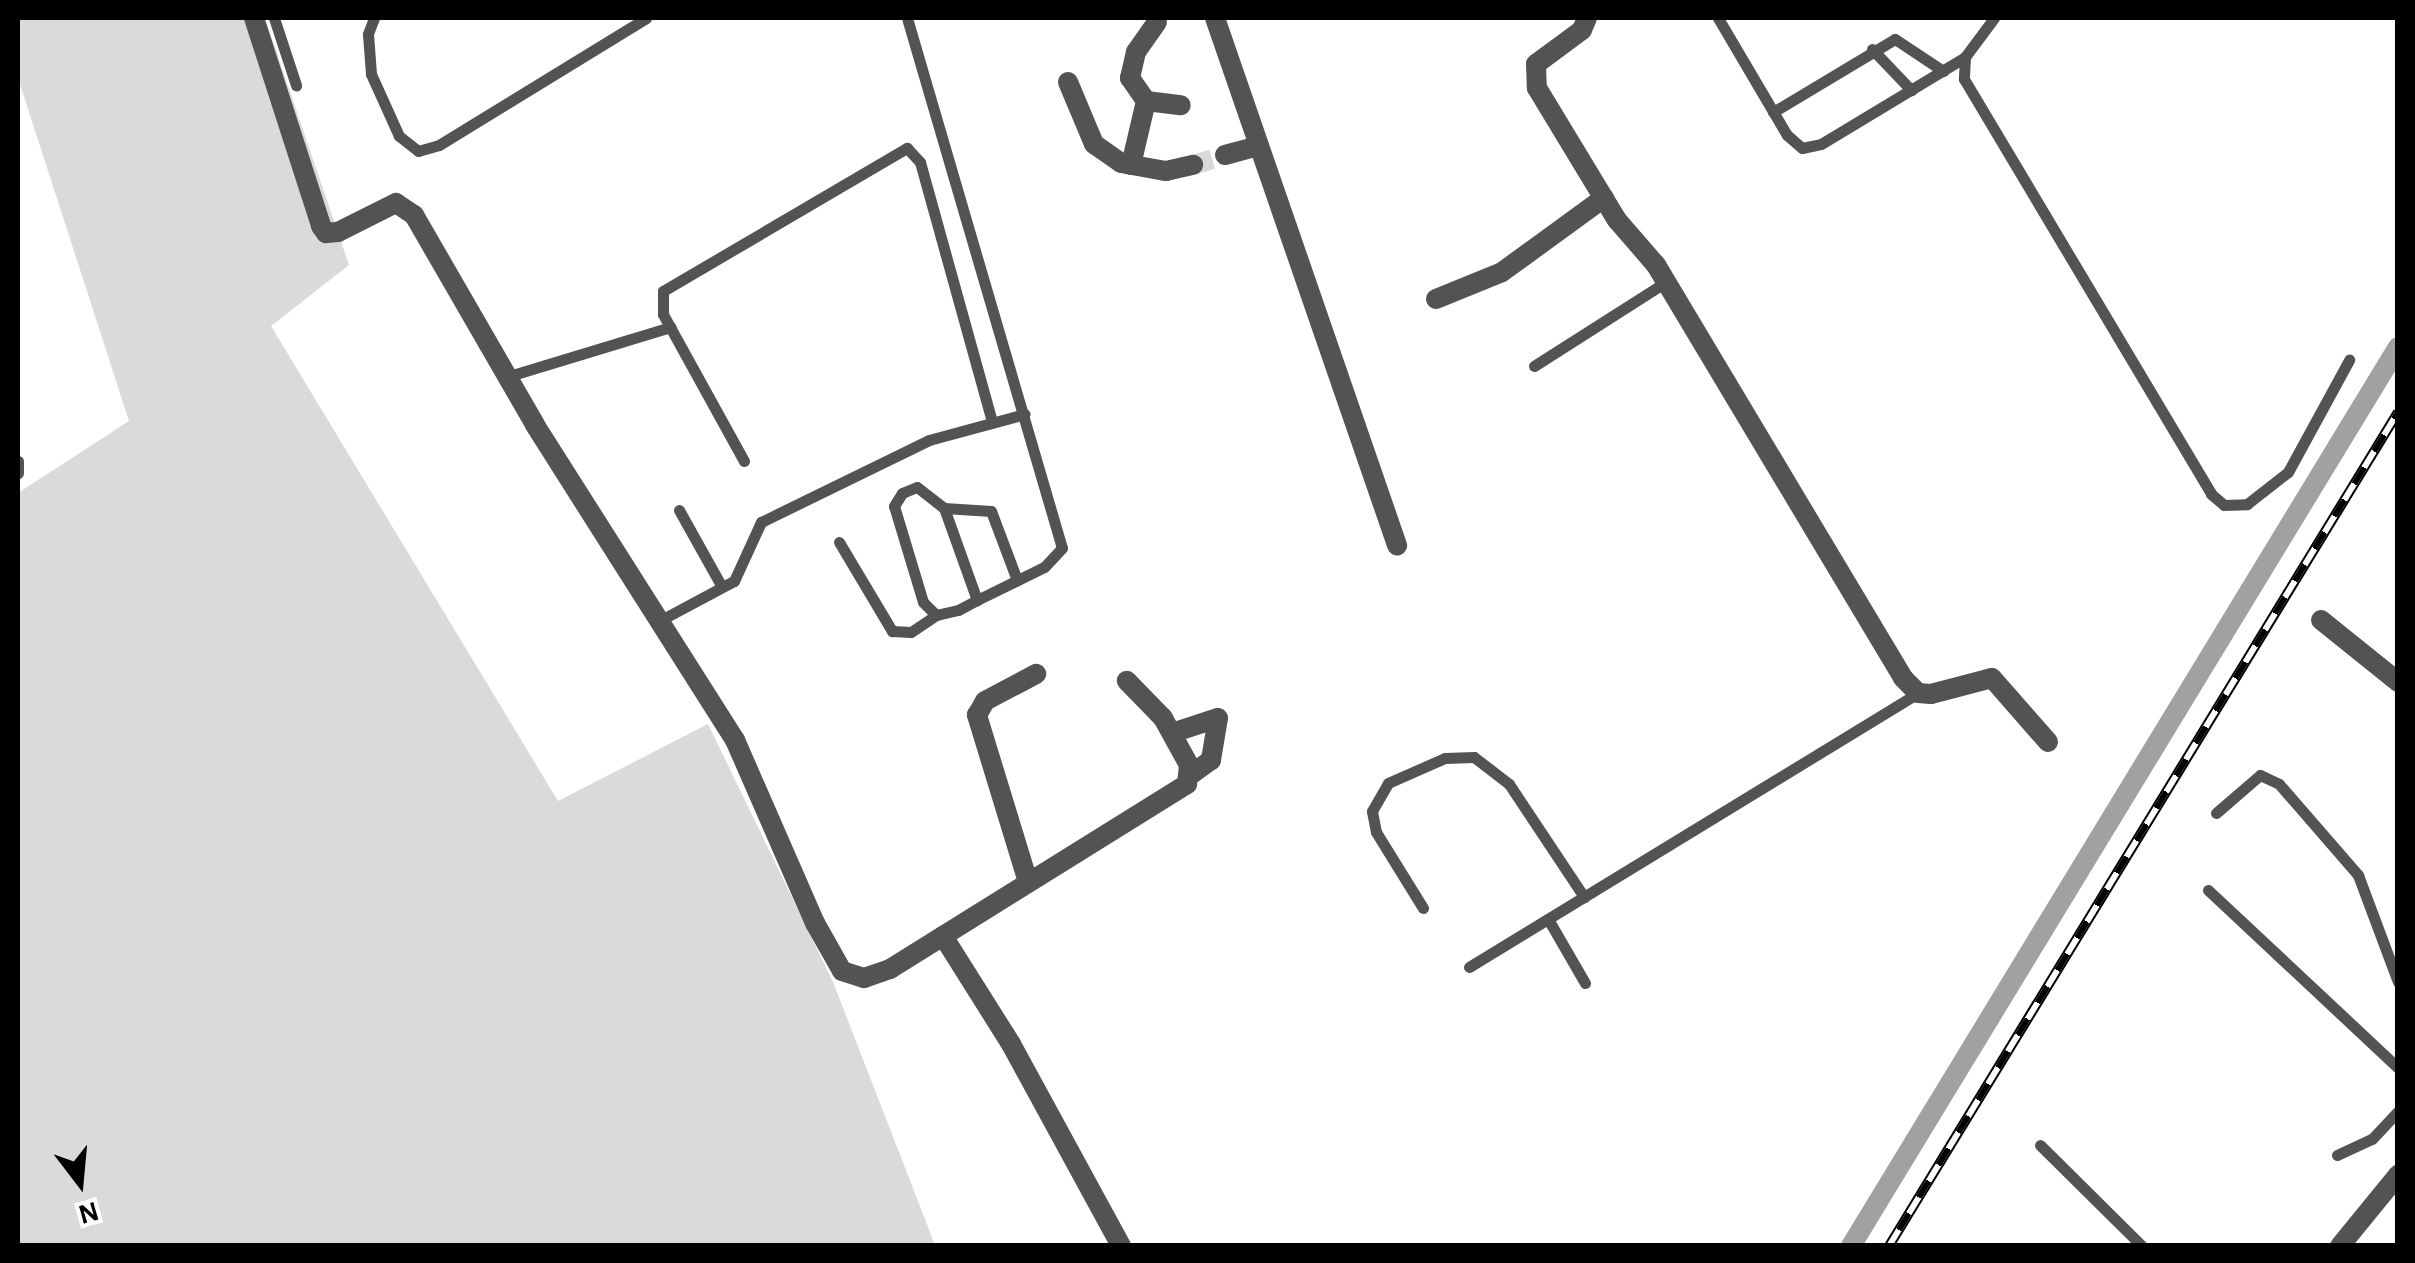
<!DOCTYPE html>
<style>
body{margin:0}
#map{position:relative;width:2415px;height:1263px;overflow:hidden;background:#fff;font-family:"Alegreya Sans",sans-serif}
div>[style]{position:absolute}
.green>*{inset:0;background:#dadada}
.canal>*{height:20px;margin:-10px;padding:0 10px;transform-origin:10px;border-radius:10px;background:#a1a1a1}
.street-tunnel>*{height:20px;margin-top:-10px;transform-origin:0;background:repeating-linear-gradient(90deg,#d9d9d9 0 20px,transparent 0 30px)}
.lane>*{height:11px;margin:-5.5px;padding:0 5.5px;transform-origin:5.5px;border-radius:5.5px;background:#535353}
.street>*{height:20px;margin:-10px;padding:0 10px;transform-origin:10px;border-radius:10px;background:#535353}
.rail>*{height:10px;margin-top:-5px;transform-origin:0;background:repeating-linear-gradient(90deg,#fff 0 19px,#000 0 38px);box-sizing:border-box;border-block:2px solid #000}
span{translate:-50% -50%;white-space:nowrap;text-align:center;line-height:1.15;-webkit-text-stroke:10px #fff;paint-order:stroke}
.frame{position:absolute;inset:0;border:20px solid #000;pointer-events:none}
.north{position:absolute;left:30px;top:1133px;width:100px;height:100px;-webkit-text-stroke:8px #fff;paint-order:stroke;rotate:164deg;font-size:28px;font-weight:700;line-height:40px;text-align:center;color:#000}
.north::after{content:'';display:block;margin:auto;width:35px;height:45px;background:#000;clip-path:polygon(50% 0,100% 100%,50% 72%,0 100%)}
</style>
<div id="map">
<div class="green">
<div style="clip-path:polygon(18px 18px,265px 18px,349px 265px,271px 326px,558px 801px,708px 724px,833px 982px,935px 1245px,18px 1245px,18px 493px,129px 421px,18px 78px)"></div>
</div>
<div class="canal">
<div style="left:1851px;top:1246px;width:1052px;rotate:-58.68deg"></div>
</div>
<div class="street-tunnel">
<div style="left:1193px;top:165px;width:34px;rotate:-17deg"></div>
</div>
<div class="lane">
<div style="left:274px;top:18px;width:71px;rotate:71.8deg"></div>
<div style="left:374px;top:18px;width:17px;rotate:111deg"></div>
<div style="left:368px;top:34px;width:40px;rotate:85.7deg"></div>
<div style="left:371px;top:74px;width:68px;rotate:65.7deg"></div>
<div style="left:399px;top:136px;width:24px;rotate:38deg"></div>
<div style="left:418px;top:151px;width:22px;rotate:-16deg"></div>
<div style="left:439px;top:145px;width:243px;rotate:-31.5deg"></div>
<div style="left:907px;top:18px;width:552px;rotate:73.7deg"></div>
<div style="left:1062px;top:548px;width:26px;rotate:133deg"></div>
<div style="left:1044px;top:567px;width:75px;rotate:153.8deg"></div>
<div style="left:977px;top:600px;width:21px;rotate:152deg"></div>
<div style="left:958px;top:610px;width:23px;rotate:167deg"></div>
<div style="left:936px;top:615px;width:18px;rotate:-135deg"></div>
<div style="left:923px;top:602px;width:100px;rotate:-106.8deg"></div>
<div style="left:894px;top:506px;width:15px;rotate:-58deg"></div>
<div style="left:902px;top:493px;width:16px;rotate:-22deg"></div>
<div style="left:917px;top:487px;width:34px;rotate:38deg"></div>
<div style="left:944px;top:508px;width:47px;rotate:3.7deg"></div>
<div style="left:991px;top:511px;width:74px;rotate:69.4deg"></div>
<div style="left:1718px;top:18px;width:136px;rotate:59.5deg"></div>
<div style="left:1787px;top:135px;width:20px;rotate:41deg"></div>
<div style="left:1802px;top:148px;width:19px;rotate:-12deg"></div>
<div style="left:1821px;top:144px;width:168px;rotate:-31.1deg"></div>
<div style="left:1994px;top:18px;width:49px;rotate:126.6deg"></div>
<div style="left:1965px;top:57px;width:22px;rotate:93deg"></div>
<div style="left:1964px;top:79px;width:483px;rotate:59.2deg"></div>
<div style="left:2211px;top:494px;width:17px;rotate:40deg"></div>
<div style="left:2224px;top:505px;width:23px;rotate:-2deg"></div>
<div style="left:2247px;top:504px;width:52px;rotate:-38deg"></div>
<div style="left:2288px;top:472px;width:128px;rotate:-61.4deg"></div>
<div style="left:1872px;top:49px;width:57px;rotate:46.4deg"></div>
<div style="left:1773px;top:112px;width:142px;rotate:-30.9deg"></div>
<div style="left:1895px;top:39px;width:58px;rotate:33.7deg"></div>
<div style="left:1534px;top:366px;width:156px;rotate:-32.5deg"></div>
<div style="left:506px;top:377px;width:172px;rotate:-16.9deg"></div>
<div style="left:18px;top:461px;width:12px;rotate:90deg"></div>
<div style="left:744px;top:461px;width:168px;rotate:-118.9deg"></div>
<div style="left:663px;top:314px;width:23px;rotate:-90deg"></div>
<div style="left:663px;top:291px;width:283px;rotate:-30.4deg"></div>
<div style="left:907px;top:148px;width:19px;rotate:47deg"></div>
<div style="left:920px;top:162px;width:270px;rotate:74.5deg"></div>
<div style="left:944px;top:508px;width:98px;rotate:70.3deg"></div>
<div style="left:679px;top:510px;width:88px;rotate:60.8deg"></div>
<div style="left:839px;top:542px;width:104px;rotate:59.2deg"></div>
<div style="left:892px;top:631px;width:19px;rotate:3deg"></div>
<div style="left:911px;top:632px;width:30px;rotate:-34deg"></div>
<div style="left:659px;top:621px;width:85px;rotate:-28.1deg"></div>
<div style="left:734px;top:581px;width:65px;rotate:-65.4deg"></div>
<div style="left:761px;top:522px;width:187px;rotate:-26deg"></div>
<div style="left:929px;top:440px;width:99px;rotate:-15.2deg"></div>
<div style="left:2216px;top:813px;width:58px;rotate:-40.8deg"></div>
<div style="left:2260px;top:775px;width:21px;rotate:25deg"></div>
<div style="left:2279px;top:784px;width:121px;rotate:49deg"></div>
<div style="left:2358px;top:875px;width:114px;rotate:69.5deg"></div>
<div style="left:2208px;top:890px;width:260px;rotate:43.1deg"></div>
<div style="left:1423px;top:908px;width:89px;rotate:-121.7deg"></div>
<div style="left:1376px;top:832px;width:21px;rotate:-101deg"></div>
<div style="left:1372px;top:811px;width:32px;rotate:-60deg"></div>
<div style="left:1388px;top:783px;width:62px;rotate:-23.7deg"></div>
<div style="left:1445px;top:758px;width:29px;rotate:-2deg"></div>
<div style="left:1474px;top:757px;width:44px;rotate:37.6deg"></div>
<div style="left:1509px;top:784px;width:136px;rotate:56.4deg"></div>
<div style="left:1548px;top:919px;width:74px;rotate:60deg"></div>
<div style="left:1469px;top:967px;width:526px;rotate:-31.39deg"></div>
<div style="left:2040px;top:1145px;width:144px;rotate:44.7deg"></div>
<div style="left:2337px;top:1155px;width:38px;rotate:-25deg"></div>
<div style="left:2372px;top:1139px;width:38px;rotate:-47deg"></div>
</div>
<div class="street">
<div style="left:254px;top:18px;width:219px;rotate:72.1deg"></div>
<div style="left:321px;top:226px;width:9px;rotate:54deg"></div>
<div style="left:326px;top:233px;width:12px;rotate:-5deg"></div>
<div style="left:338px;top:232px;width:65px;rotate:-26.6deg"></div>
<div style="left:396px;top:203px;width:22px;rotate:34deg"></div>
<div style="left:414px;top:215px;width:242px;rotate:60deg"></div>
<div style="left:535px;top:425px;width:373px;rotate:57.6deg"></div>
<div style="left:735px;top:740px;width:200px;rotate:66.4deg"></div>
<div style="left:815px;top:923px;width:55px;rotate:60.6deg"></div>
<div style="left:842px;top:971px;width:23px;rotate:18deg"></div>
<div style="left:864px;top:978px;width:28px;rotate:-19deg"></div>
<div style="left:890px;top:969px;width:350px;rotate:-31.9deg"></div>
<div style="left:1187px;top:784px;width:19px;rotate:-84deg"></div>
<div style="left:1189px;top:765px;width:54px;rotate:-119deg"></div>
<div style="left:1163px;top:718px;width:52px;rotate:-134.2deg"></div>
<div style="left:1215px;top:18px;width:558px;rotate:70.95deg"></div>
<div style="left:1587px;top:18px;width:13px;rotate:113deg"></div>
<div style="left:1582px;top:30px;width:57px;rotate:143.5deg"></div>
<div style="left:1536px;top:64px;width:24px;rotate:88deg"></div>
<div style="left:1537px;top:88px;width:154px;rotate:58.8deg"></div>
<div style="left:1617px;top:220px;width:60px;rotate:49.1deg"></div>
<div style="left:1656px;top:265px;width:481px;rotate:59.1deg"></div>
<div style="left:1903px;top:678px;width:21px;rotate:45deg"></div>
<div style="left:1918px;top:693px;width:13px;rotate:4deg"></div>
<div style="left:1931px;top:694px;width:63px;rotate:-14.7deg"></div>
<div style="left:1992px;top:678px;width:85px;rotate:48.8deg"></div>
<div style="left:1157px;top:22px;width:37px;rotate:125deg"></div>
<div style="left:1136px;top:52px;width:27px;rotate:103deg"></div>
<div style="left:1130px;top:78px;width:28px;rotate:55deg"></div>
<div style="left:1146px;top:101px;width:35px;rotate:7deg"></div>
<div style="left:1068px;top:82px;width:67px;rotate:67.2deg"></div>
<div style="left:1094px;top:144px;width:33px;rotate:35deg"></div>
<div style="left:1121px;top:163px;width:46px;rotate:10.1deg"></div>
<div style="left:1166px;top:171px;width:28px;rotate:-13deg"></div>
<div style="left:1225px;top:155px;width:35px;rotate:-15deg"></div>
<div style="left:1131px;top:165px;width:66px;rotate:-76.8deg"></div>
<div style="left:1436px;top:299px;width:71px;rotate:-22.2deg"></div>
<div style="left:1502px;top:272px;width:126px;rotate:-36deg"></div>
<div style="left:2321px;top:620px;width:99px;rotate:38.8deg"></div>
<div style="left:1172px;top:733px;width:48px;rotate:-18.1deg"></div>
<div style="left:1218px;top:718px;width:43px;rotate:99.5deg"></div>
<div style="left:1211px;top:760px;width:24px;rotate:144deg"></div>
<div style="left:1028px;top:882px;width:175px;rotate:-107deg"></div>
<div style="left:977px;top:715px;width:16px;rotate:-60deg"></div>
<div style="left:985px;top:701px;width:58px;rotate:-27.9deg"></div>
<div style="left:943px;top:936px;width:128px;rotate:57.8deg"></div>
<div style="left:1011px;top:1044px;width:230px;rotate:61.4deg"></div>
<div style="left:2340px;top:1246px;width:92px;rotate:-50.8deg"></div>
</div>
<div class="rail">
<div style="left:1889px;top:1246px;width:977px;rotate:-58.6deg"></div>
</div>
<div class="frame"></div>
<div class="north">N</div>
</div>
